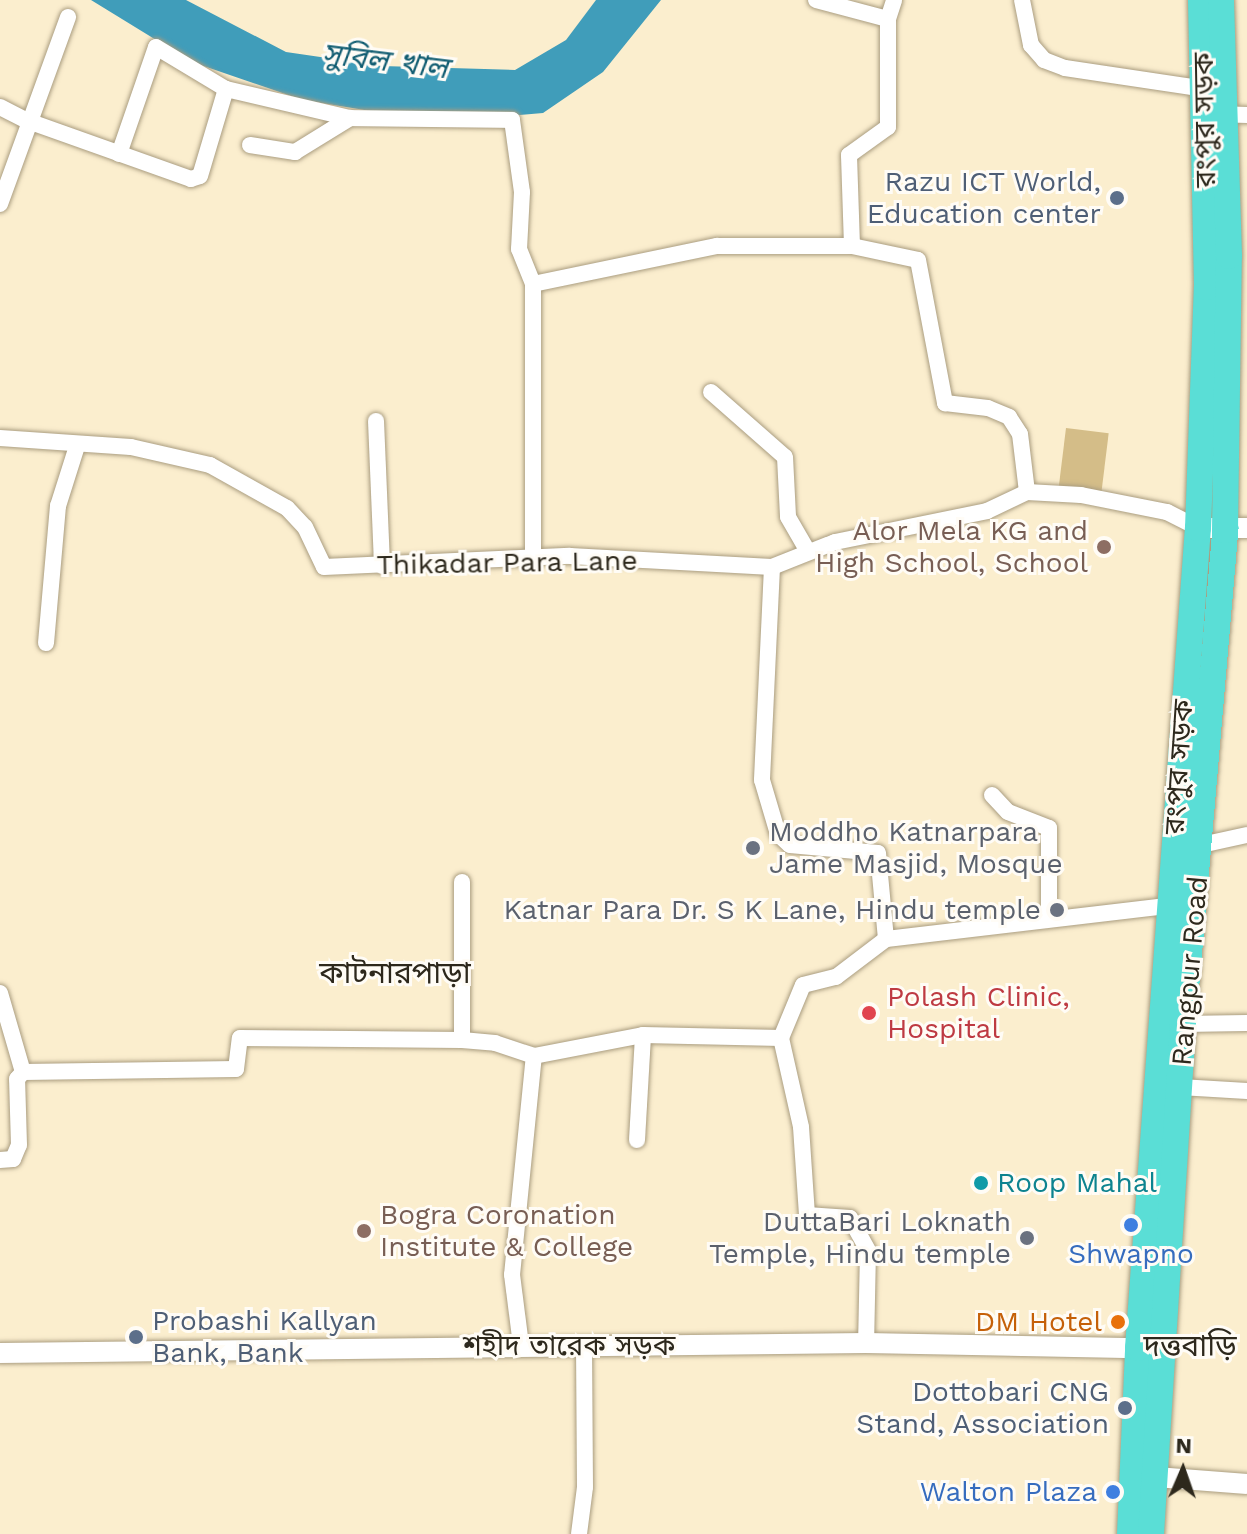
<!DOCTYPE html>
<meta charset="utf-8">
<style>
body{margin:0}
#map{position:relative;width:1247px;height:1534px;overflow:hidden;background:#fbeece;font-family:"Work Sans","Noto Sans Bengali",sans-serif}
div>[style]{position:absolute}
.green>*{inset:0;background:#d4bd88;transform-origin:0 0}
.water>*{inset:0;background:#409dba}
.roads{filter:drop-shadow(0 0 2px #aa9d80) drop-shadow(0 0 2px #aa9d80)}
.minor>*{height:16px;margin:-8px;padding:0 8px;transform-origin:8px;border-radius:8px;background:#fff}
.tertiary>*{height:20px;margin:-10px;padding:0 10px;transform-origin:10px;border-radius:10px;background:#fff}
.trunk>*{height:26px;margin:-13px;padding:0 13px;transform-origin:13px;border-radius:13px;background:#5aded6}
.dots>*{width:22px;height:22px;translate:-50% -50%;box-sizing:border-box;border:4px solid #fffcf6;border-radius:50%}
span{translate:-50% -50%;white-space:nowrap;text-align:center;line-height:1.15;-webkit-text-stroke:6px #fffcf6;paint-order:stroke}
.street-label{font-size:28px;color:#2d281c}
.service-label{font-size:28px;color:#4e5e75}
.right{translate:-100% -50%;text-align:right}
.left{translate:0 -50%;text-align:left}
.education-label{font-size:28px;color:#785e54}
.worship-label{font-size:28px;color:#5b616d}
.health-label{font-size:28px;color:#be3a42}
.culture-label{font-size:28px;color:#0d838f}
.shop-label{font-size:28px;color:#366cbe}
.food-label{font-size:28px;color:#c56008}
.water-label{font-size:30px;color:#105c71;font-style:italic}
.neighbourhood-label{font-size:30px;color:#2d281c}
.north{position:absolute;left:1143px;top:1430px;width:80px;height:80px;-webkit-text-stroke:6px #fffcf6;paint-order:stroke;rotate:2deg;font-size:22px;font-weight:700;line-height:32px;text-align:center;color:#2d281c}
.north::after{content:'';display:block;margin:auto;width:28px;height:36px;background:#2d281c;clip-path:polygon(50% 0,100% 100%,50% 72%,0 100%)}
</style>
<div id="map">
<div class="green">
<div style="left:1066px;top:428px;width:43px;height:59px;rotate:7deg"></div>
</div>
<div class="water">
<div style="clip-path:polygon(91px 0,186px 0,286px 52px,382px 66px,515px 70px,566px 40px,596px 0,661px 0,603px 72px,543px 113px,471px 119px,420px 119px,303px 100px,192px 62px)"></div>
</div>
<div class="roads">
<div class="minor">
<div style="left:816px;top:0;width:74px;rotate:14.8deg"></div>
<div style="left:1022px;top:0;width:46px;rotate:78.7deg"></div>
<div style="left:1031px;top:45px;width:20px;rotate:49deg"></div>
<div style="left:1044px;top:60px;width:22px;rotate:21deg"></div>
<div style="left:1065px;top:68px;width:142px;rotate:8.5deg"></div>
<div style="left:0;top:107px;width:31px;rotate:27deg"></div>
<div style="left:28px;top:121px;width:173px;rotate:19.6deg"></div>
<div style="left:191px;top:179px;width:9px;rotate:-18deg"></div>
<div style="left:200px;top:176px;width:91px;rotate:-73.4deg"></div>
<div style="left:1217px;top:114px;width:30px;rotate:2deg"></div>
<div style="left:250px;top:145px;width:46px;rotate:8.8deg"></div>
<div style="left:295px;top:152px;width:65px;rotate:-31.7deg"></div>
<div style="left:119px;top:154px;width:113px;rotate:-70.9deg"></div>
<div style="left:156px;top:47px;width:82px;rotate:31deg"></div>
<div style="left:226px;top:89px;width:127px;rotate:13.2deg"></div>
<div style="left:350px;top:118px;width:162px;rotate:0.7deg"></div>
<div style="left:512px;top:120px;width:73px;rotate:82.1deg"></div>
<div style="left:522px;top:192px;width:57px;rotate:93deg"></div>
<div style="left:519px;top:249px;width:38px;rotate:68deg"></div>
<div style="left:533px;top:284px;width:276px;rotate:90deg"></div>
<div style="left:0;top:204px;width:199px;rotate:-70deg"></div>
<div style="left:852px;top:246px;width:91px;rotate:-91.9deg"></div>
<div style="left:849px;top:155px;width:48px;rotate:-35.7deg"></div>
<div style="left:888px;top:127px;width:108px;rotate:-90deg"></div>
<div style="left:888px;top:19px;width:20px;rotate:-72deg"></div>
<div style="left:533px;top:284px;width:188px;rotate:-11.7deg"></div>
<div style="left:717px;top:246px;width:135px"></div>
<div style="left:852px;top:246px;width:67px;rotate:12deg"></div>
<div style="left:918px;top:260px;width:146px;rotate:79.3deg"></div>
<div style="left:945px;top:403px;width:43px;rotate:6.6deg"></div>
<div style="left:988px;top:408px;width:23px;rotate:23deg"></div>
<div style="left:1009px;top:417px;width:20px;rotate:57deg"></div>
<div style="left:1020px;top:434px;width:58px;rotate:83.1deg"></div>
<div style="left:711px;top:392px;width:98px;rotate:41.3deg"></div>
<div style="left:785px;top:457px;width:60px;rotate:87.1deg"></div>
<div style="left:788px;top:517px;width:39px;rotate:60deg"></div>
<div style="left:376px;top:421px;width:145px;rotate:87.6deg"></div>
<div style="left:0;top:438px;width:131px;rotate:3.9deg"></div>
<div style="left:131px;top:447px;width:81px;rotate:12.8deg"></div>
<div style="left:210px;top:465px;width:88px;rotate:29.2deg"></div>
<div style="left:287px;top:508px;width:26px;rotate:47deg"></div>
<div style="left:305px;top:527px;width:44px;rotate:64.6deg"></div>
<div style="left:324px;top:567px;width:246px;rotate:-2.6deg"></div>
<div style="left:570px;top:556px;width:202px;rotate:3.1deg"></div>
<div style="left:772px;top:567px;width:68px;rotate:-21.6deg"></div>
<div style="left:835px;top:542px;width:155px;rotate:-11.5deg"></div>
<div style="left:987px;top:511px;width:44px;rotate:-25.4deg"></div>
<div style="left:1027px;top:492px;width:54px;rotate:3.2deg"></div>
<div style="left:1081px;top:495px;width:88px;rotate:11.2deg"></div>
<div style="left:1167px;top:512px;width:35px;rotate:27deg"></div>
<div style="left:772px;top:567px;width:213px;rotate:92.7deg"></div>
<div style="left:762px;top:780px;width:56px;rotate:73.5deg"></div>
<div style="left:778px;top:834px;width:16px;rotate:43deg"></div>
<div style="left:790px;top:845px;width:88px;rotate:5.2deg"></div>
<div style="left:878px;top:853px;width:86px;rotate:84.7deg"></div>
<div style="left:46px;top:643px;width:138px;rotate:-85deg"></div>
<div style="left:58px;top:506px;width:63px;rotate:-72.4deg"></div>
<div style="left:992px;top:795px;width:23px;rotate:47deg"></div>
<div style="left:1008px;top:812px;width:44px;rotate:21.3deg"></div>
<div style="left:1049px;top:828px;width:90px;rotate:90deg"></div>
<div style="left:1201px;top:845px;width:47px;rotate:-12.3deg"></div>
<div style="left:462px;top:882px;width:158px;rotate:90deg"></div>
<div style="left:0;top:993px;width:82px;rotate:73.8deg"></div>
<div style="left:1183px;top:1024px;width:64px;rotate:-0.9deg"></div>
<div style="left:781px;top:1038px;width:91px;rotate:77.3deg"></div>
<div style="left:801px;top:1127px;width:88px;rotate:86.1deg"></div>
<div style="left:807px;top:1215px;width:43px;rotate:4deg"></div>
<div style="left:850px;top:1218px;width:38px;rotate:61deg"></div>
<div style="left:868px;top:1251px;width:92px;rotate:91.2deg"></div>
<div style="left:534px;top:1056px;width:111px;rotate:-10.9deg"></div>
<div style="left:643px;top:1035px;width:138px;rotate:1.2deg"></div>
<div style="left:781px;top:1038px;width:57px;rotate:-67.5deg"></div>
<div style="left:803px;top:985px;width:34px;rotate:-14deg"></div>
<div style="left:836px;top:977px;width:63px;rotate:-37.2deg"></div>
<div style="left:886px;top:939px;width:285px;rotate:-6.7deg"></div>
<div style="left:1180px;top:1087px;width:67px;rotate:3.4deg"></div>
<div style="left:637px;top:1140px;width:105px;rotate:-86.7deg"></div>
<div style="left:0;top:1160px;width:13px;rotate:-4deg"></div>
<div style="left:13px;top:1159px;width:15px;rotate:-67deg"></div>
<div style="left:19px;top:1145px;width:66px;rotate:-91.7deg"></div>
<div style="left:17px;top:1079px;width:9px;rotate:-49deg"></div>
<div style="left:23px;top:1072px;width:213px;rotate:-0.8deg"></div>
<div style="left:236px;top:1069px;width:31px;rotate:-83deg"></div>
<div style="left:240px;top:1038px;width:222px;rotate:0.5deg"></div>
<div style="left:462px;top:1040px;width:33px;rotate:5deg"></div>
<div style="left:495px;top:1043px;width:41px;rotate:18.4deg"></div>
<div style="left:521px;top:1345px;width:71px;rotate:-97.3deg"></div>
<div style="left:512px;top:1275px;width:220px;rotate:-84.3deg"></div>
<div style="left:579px;top:1534px;width:47px;rotate:-82.7deg"></div>
<div style="left:585px;top:1487px;width:140px;rotate:-90.4deg"></div>
</div>
<div class="tertiary">
<div style="left:1198px;top:528px;width:49px"></div>
<div style="left:0;top:1353px;width:866px;rotate:-0.66deg"></div>
<div style="left:866px;top:1343px;width:272px;rotate:1.1deg"></div>
<div style="left:1143px;top:1476px;width:104px;rotate:4.4deg"></div>
</div>
<div class="trunk">
<div style="left:1130px;top:1534px;width:186px;rotate:-87.5deg"></div>
<div style="left:1138px;top:1348px;width:822px;rotate:-85.82deg"></div>
<div style="left:1198px;top:528px;width:241px;rotate:-87.9deg"></div>
<div style="left:1207px;top:287px;width:287px;rotate:-91.2deg"></div>
<div style="left:1151px;top:1534px;width:511px;rotate:-86.41deg"></div>
<div style="left:1183px;top:1024px;width:496px;rotate:-85.1deg"></div>
<div style="left:1225px;top:530px;width:274px;rotate:-89.2deg"></div>
<div style="left:1229px;top:256px;width:256px;rotate:-91.8deg"></div>
</div>
</div>
<div class="dots">
<div style="left:1117px;top:198px;background:#5c6f8a"></div>
<div style="left:1104px;top:547px;background:#8d6e63"></div>
<div style="left:753px;top:848px;background:#6b7280"></div>
<div style="left:1057px;top:910px;background:#6b7280"></div>
<div style="left:869px;top:1013px;background:#e0444e"></div>
<div style="left:981px;top:1183px;background:#0f9aa8"></div>
<div style="left:1131px;top:1225px;background:#3f7fe0"></div>
<div style="left:364px;top:1231px;background:#8d6e63"></div>
<div style="left:1027px;top:1238px;background:#6b7280"></div>
<div style="left:1118px;top:1322px;background:#e8710a"></div>
<div style="left:136px;top:1337px;background:#5c6f8a"></div>
<div style="left:1125px;top:1408px;background:#5c6f8a"></div>
<div style="left:1113px;top:1492px;background:#3f7fe0"></div>
</div>
<div class="street-label">
<span style="left:1205px;top:120px;rotate:-91deg">রংপুর সড়ক</span>
<span style="left:507px;top:563px;rotate:-1deg">Thikadar Para Lane</span>
<span style="left:1179px;top:767px;rotate:-86deg">রংপুর সড়ক</span>
<span style="left:1190px;top:971px;rotate:-85deg">Rangpur Road</span>
<span style="left:569px;top:1346px">শহীদ তারেক সড়ক</span>
</div>
<div class="service-label">
<span class="right" style="left:1101px;top:198px">Razu ICT World,<br>Education center</span>
<span class="left" style="left:152px;top:1337px">Probashi Kallyan<br>Bank, Bank</span>
<span class="right" style="left:1109px;top:1408px">Dottobari CNG<br>Stand, Association</span>
</div>
<div class="education-label">
<span class="right" style="left:1088px;top:547px">Alor Mela KG and<br>High School, School</span>
<span class="left" style="left:380px;top:1231px">Bogra Coronation<br>Institute &amp; College</span>
</div>
<div class="worship-label">
<span class="left" style="left:769px;top:848px">Moddho Katnarpara<br>Jame Masjid, Mosque</span>
<span class="right" style="left:1041px;top:910px">Katnar Para Dr. S K Lane, Hindu temple</span>
<span class="right" style="left:1011px;top:1238px">DuttaBari Loknath<br>Temple, Hindu temple</span>
</div>
<div class="health-label">
<span class="left" style="left:887px;top:1013px">Polash Clinic,<br>Hospital</span>
</div>
<div class="culture-label">
<span class="left" style="left:997px;top:1183px">Roop Mahal</span>
</div>
<div class="shop-label">
<span style="left:1131px;top:1254px">Shwapno</span>
<span class="right" style="left:1097px;top:1492px">Walton Plaza</span>
</div>
<div class="food-label">
<span class="right" style="left:1102px;top:1322px">DM Hotel</span>
</div>
<div class="water-label">
<span style="left:385px;top:61px;rotate:7deg">সুবিল খাল</span>
</div>
<div class="neighbourhood-label">
<span style="left:395px;top:973px">কাটনারপাড়া</span>
<span style="left:1190px;top:1346px">দত্তবাড়ি</span>
</div>
<div class="north">N</div>
</div>
